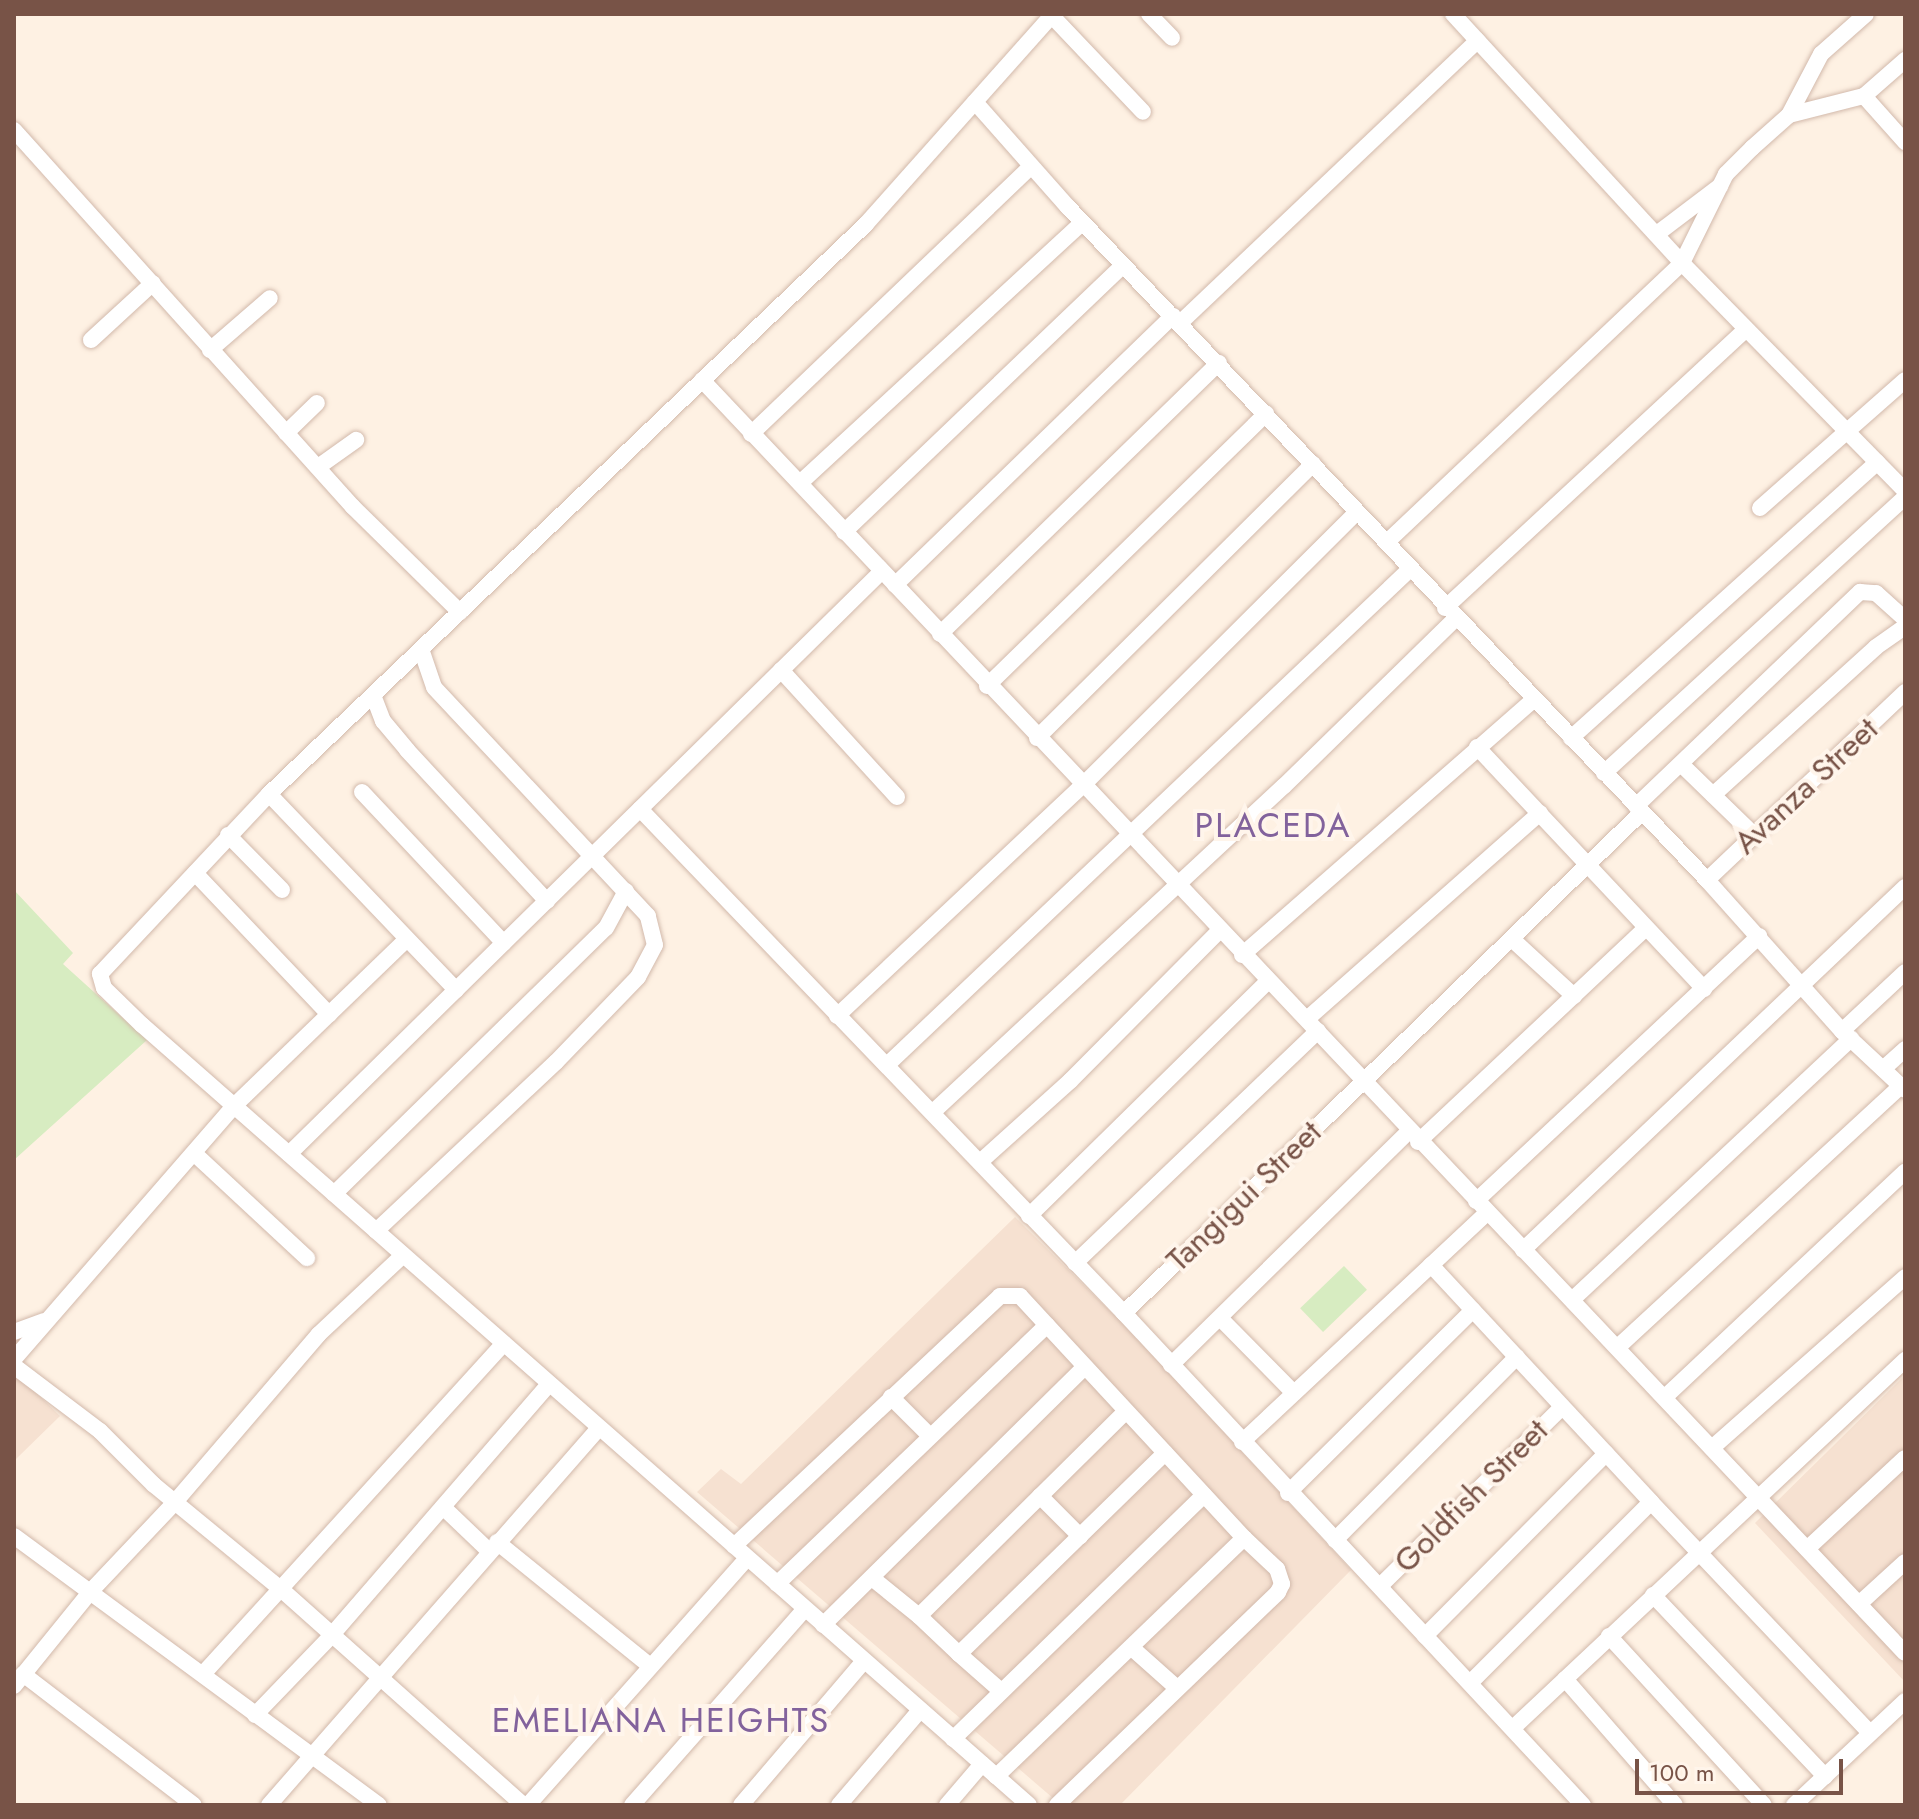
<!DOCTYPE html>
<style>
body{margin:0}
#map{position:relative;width:1919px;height:1819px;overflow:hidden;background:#fef1e3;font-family:Jost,sans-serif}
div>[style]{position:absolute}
.residential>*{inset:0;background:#f6e1d1}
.green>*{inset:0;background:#d7ecc1;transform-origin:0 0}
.roads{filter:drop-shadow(0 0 2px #d2b9ab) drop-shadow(0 0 2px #d2b9ab)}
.street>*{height:16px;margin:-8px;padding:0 8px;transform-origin:8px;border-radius:8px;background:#fff}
span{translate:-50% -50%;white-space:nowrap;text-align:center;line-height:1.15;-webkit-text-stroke:8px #fff5eb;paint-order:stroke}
.street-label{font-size:32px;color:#785347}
.neighbourhood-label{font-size:34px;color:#82629c;letter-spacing:2px}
.frame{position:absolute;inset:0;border:16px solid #785347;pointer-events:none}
.scale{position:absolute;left:1635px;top:1759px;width:208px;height:36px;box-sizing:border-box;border:4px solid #785347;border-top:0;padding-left:10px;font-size:24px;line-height:28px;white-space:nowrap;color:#785347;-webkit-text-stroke:6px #fff5eb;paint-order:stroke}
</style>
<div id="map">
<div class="residential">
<div style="clip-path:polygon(1015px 1217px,1132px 1333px,1351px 1570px,1120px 1805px,1061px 1805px,697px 1492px,721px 1469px,741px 1484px)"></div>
<div style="clip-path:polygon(1905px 1375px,1905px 1682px,1755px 1523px)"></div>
<div style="clip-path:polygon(19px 1376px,60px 1416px,14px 1461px,14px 1380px)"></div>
</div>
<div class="green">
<div style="clip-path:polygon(14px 890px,73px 953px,63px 964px,147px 1040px,14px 1160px)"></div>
<div style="left:1344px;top:1266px;width:33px;height:61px;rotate:46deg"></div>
</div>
<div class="roads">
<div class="street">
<div style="left:1149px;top:14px;width:33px;rotate:46deg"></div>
<div style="left:1453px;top:14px;width:338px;rotate:47.4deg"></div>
<div style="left:1682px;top:263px;width:319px;rotate:45.6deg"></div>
<div style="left:1052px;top:16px;width:132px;rotate:46.5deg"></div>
<div style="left:1864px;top:96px;width:62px;rotate:48.3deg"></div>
<div style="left:975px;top:102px;width:140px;rotate:48.5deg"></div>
<div style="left:1068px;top:207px;width:928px;rotate:46.48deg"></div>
<div style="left:1707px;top:880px;width:203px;rotate:48.2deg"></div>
<div style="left:1842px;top:1031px;width:86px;rotate:43.1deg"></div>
<div style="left:1789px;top:115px;width:69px;rotate:-62.3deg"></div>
<div style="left:1821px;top:54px;width:60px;rotate:-41.6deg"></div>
<div style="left:14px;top:130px;width:507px;rotate:48.04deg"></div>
<div style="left:353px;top:507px;width:150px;rotate:44.5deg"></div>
<div style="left:1658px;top:233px;width:78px;rotate:-37.2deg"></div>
<div style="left:1180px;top:323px;width:410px;rotate:-43.5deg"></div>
<div style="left:91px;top:340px;width:84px;rotate:-42.6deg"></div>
<div style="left:210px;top:350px;width:79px;rotate:-40.9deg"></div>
<div style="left:702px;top:380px;width:1751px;rotate:46.62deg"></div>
<div style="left:286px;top:433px;width:43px;rotate:-44.1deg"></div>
<div style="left:751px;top:434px;width:386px;rotate:-43.7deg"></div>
<div style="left:318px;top:467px;width:47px;rotate:-35.4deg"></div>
<div style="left:800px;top:483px;width:384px;rotate:-42.7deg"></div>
<div style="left:1760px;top:508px;width:193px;rotate:-41.4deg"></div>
<div style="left:844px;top:532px;width:386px;rotate:-43.7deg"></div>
<div style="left:1387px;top:542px;width:406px;rotate:-43.4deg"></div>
<div style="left:1682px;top:263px;width:99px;rotate:-63.7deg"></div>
<div style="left:1726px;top:174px;width:37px;rotate:-45deg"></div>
<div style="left:1752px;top:148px;width:50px;rotate:-41.7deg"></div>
<div style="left:1789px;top:115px;width:77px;rotate:-14.2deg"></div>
<div style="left:1864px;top:96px;width:55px;rotate:-41.3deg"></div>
<div style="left:895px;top:585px;width:387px;rotate:-44.1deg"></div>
<div style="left:1445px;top:608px;width:410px;rotate:-42.8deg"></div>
<div style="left:940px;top:634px;width:389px;rotate:-44.2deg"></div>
<div style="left:781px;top:670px;width:172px;rotate:47.6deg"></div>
<div style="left:987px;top:686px;width:390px;rotate:-44.3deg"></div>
<div style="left:373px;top:695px;width:28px;rotate:69deg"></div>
<div style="left:383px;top:721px;width:38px;rotate:50deg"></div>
<div style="left:407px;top:750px;width:206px;rotate:47.2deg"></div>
<div style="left:1037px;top:738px;width:389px;rotate:-44.8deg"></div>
<div style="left:1571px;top:738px;width:412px;rotate:-42deg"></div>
<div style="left:1477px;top:747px;width:332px;rotate:46.8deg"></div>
<div style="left:1682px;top:765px;width:100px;rotate:44.2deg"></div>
<div style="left:1604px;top:773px;width:408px;rotate:-42.5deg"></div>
<div style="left:362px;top:792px;width:207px;rotate:46.8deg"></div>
<div style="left:269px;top:794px;width:271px;rotate:46.3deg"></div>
<div style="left:1713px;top:795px;width:220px;rotate:-42.2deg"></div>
<div style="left:1876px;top:647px;width:35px;rotate:-35deg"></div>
<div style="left:1636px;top:806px;width:310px;rotate:-43.7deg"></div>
<div style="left:1860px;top:592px;width:16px;rotate:4deg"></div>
<div style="left:1876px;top:593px;width:39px;rotate:42deg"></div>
<div style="left:640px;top:809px;width:699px;rotate:46.16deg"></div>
<div style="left:1124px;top:1313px;width:673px;rotate:46.99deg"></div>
<div style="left:228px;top:835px;width:77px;rotate:45.5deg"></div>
<div style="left:195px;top:873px;width:195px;rotate:46.5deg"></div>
<div style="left:1707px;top:880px;width:273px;rotate:-43.5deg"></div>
<div style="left:1513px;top:940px;width:83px;rotate:42.6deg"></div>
<div style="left:1242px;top:955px;width:387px;rotate:-41.2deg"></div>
<div style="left:837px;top:1016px;width:339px;rotate:-43.2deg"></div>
<div style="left:1084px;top:784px;width:384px;rotate:-44.9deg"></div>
<div style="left:1307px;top:1019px;width:311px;rotate:-41.5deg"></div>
<div style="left:1842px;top:1031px;width:86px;rotate:-43.1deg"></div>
<div style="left:887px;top:1065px;width:721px;rotate:-43.48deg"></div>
<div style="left:1883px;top:1069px;width:30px;rotate:-42deg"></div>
<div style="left:933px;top:1112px;width:479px;rotate:-42.9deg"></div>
<div style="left:1284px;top:786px;width:239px;rotate:-44.3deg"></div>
<div style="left:1418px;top:1142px;width:310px;rotate:-43.2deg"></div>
<div style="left:195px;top:1154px;width:153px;rotate:42.9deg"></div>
<div style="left:289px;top:1154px;width:830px;rotate:-44.51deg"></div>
<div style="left:980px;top:1162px;width:121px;rotate:-42deg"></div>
<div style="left:1070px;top:1081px;width:211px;rotate:-45.2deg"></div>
<div style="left:334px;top:1194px;width:380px;rotate:-44.4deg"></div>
<div style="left:606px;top:928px;width:42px;rotate:-61.6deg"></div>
<div style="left:1476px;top:1201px;width:388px;rotate:-43.1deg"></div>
<div style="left:1029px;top:1216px;width:335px;rotate:-44.5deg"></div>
<div style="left:376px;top:1231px;width:247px;rotate:-43.2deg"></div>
<div style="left:556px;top:1062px;width:118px;rotate:-46deg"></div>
<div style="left:638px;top:977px;width:36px;rotate:-62deg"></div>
<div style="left:655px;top:945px;width:30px;rotate:-104deg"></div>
<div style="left:648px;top:916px;width:313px;rotate:-133.1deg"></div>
<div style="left:434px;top:687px;width:40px;rotate:-108.9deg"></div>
<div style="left:1523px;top:1250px;width:527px;rotate:-43.54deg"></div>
<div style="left:1075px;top:1263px;width:336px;rotate:-43.7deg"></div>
<div style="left:1431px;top:1265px;width:323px;rotate:47.1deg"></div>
<div style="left:1573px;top:1299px;width:381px;rotate:-43.1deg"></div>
<div style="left:1124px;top:1313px;width:721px;rotate:-44.04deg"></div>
<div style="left:1220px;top:1318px;width:105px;rotate:45.4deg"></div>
<div style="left:14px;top:1332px;width:32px;rotate:-20deg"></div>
<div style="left:1619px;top:1346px;width:384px;rotate:-42.7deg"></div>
<div style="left:14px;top:1359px;width:335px;rotate:-49deg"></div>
<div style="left:234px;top:1106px;width:240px;rotate:-44deg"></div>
<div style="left:1171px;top:1365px;width:334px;rotate:-44.5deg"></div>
<div style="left:14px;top:1366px;width:108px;rotate:37.1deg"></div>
<div style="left:100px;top:1431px;width:76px;rotate:45deg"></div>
<div style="left:154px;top:1485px;width:166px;rotate:39.4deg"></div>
<div style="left:282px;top:1590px;width:323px;rotate:41.7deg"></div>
<div style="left:891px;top:1397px;width:55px;rotate:45deg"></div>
<div style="left:1665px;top:1397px;width:329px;rotate:-43.2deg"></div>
<div style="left:1242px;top:1442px;width:335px;rotate:-43.1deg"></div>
<div style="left:1713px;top:1447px;width:256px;rotate:-41.5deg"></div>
<div style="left:1288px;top:1493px;width:260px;rotate:-44.7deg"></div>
<div style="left:1040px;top:1496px;width:57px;rotate:45deg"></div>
<div style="left:443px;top:1507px;width:64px;rotate:43.7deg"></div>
<div style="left:14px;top:1536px;width:453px;rotate:36.4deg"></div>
<div style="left:1335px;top:1540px;width:258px;rotate:-45.2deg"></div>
<div style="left:497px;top:1542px;width:197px;rotate:39deg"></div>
<div style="left:734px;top:1546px;width:365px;rotate:-43.2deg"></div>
<div style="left:1000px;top:1296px;width:20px"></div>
<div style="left:1020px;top:1296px;width:330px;rotate:47.2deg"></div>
<div style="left:1244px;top:1538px;width:344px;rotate:136.1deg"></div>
<div style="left:1808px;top:1548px;width:132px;rotate:-42.9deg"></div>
<div style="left:872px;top:1578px;width:60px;rotate:39deg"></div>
<div style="left:777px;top:1584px;width:374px;rotate:-43.8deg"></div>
<div style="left:1380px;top:1586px;width:255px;rotate:-44.5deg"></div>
<div style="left:1653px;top:1595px;width:250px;rotate:46.5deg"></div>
<div style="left:1859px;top:1604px;width:62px;rotate:-42.4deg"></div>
<div style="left:823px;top:1625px;width:366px;rotate:-44.6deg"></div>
<div style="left:1425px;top:1636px;width:257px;rotate:-45.2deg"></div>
<div style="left:1609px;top:1636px;width:229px;rotate:47.5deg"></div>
<div style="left:1132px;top:1648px;width:59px;rotate:41.6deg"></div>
<div style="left:959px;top:1654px;width:55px;rotate:-136.5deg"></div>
<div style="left:919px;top:1616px;width:290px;rotate:-44.7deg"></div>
<div style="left:23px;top:1674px;width:215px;rotate:37.5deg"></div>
<div style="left:203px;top:1674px;width:447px;rotate:-47.7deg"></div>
<div style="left:1565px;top:1679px;width:167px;rotate:48.9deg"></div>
<div style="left:1470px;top:1683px;width:256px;rotate:-45deg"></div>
<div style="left:1651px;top:1502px;width:318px;rotate:46.5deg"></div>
<div style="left:14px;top:1686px;width:121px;rotate:-51deg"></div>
<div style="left:90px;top:1592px;width:124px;rotate:-46.6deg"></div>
<div style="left:175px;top:1502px;width:221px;rotate:-49.4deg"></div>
<div style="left:319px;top:1334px;width:115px;rotate:-43.2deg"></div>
<div style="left:1001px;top:1691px;width:56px;rotate:-138.6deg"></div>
<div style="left:959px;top:1654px;width:288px;rotate:-44.3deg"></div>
<div style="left:255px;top:1715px;width:108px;rotate:-46.1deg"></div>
<div style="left:330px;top:1637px;width:335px;rotate:-49.1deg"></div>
<div style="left:1513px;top:1728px;width:538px;rotate:-43.19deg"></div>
<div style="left:953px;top:1739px;width:350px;rotate:-44.2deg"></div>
<div style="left:269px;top:1805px;width:501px;rotate:-48.8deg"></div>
<div style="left:528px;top:1805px;width:330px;rotate:-48.4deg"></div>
<div style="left:632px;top:1805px;width:261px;rotate:-48.6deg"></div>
<div style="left:741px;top:1805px;width:189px;rotate:-49.5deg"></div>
<div style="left:839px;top:1805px;width:125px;rotate:-49.5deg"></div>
<div style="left:947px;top:1805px;width:54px;rotate:-49.5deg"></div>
<div style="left:1029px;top:1805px;width:1181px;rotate:-138.67deg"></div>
<div style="left:142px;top:1025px;width:53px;rotate:-135.8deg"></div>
<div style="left:104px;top:988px;width:15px;rotate:-106deg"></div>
<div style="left:100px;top:974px;width:247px;rotate:-46.8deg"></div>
<div style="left:269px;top:794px;width:825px;rotate:-43.67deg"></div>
<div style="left:866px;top:224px;width:281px;rotate:-48.3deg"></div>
<div style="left:1057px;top:1805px;width:307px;rotate:-43.9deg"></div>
<div style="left:1278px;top:1592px;width:9px;rotate:-63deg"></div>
<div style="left:1282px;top:1584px;width:16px;rotate:-108deg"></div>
<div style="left:1277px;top:1569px;width:45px;rotate:-136.8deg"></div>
<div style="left:1794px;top:1805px;width:152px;rotate:-43.1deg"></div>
</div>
</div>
<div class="street-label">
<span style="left:1806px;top:786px;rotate:-43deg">Avanza Street</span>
<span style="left:1244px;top:1196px;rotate:-44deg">Tangigui Street</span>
<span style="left:1471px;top:1496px;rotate:-45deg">Goldfish Street</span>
</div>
<div class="neighbourhood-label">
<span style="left:1273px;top:826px">PLACEDA</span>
<span style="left:661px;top:1721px">EMELIANA HEIGHTS</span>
</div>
<div class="frame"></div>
<div class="scale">100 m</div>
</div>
